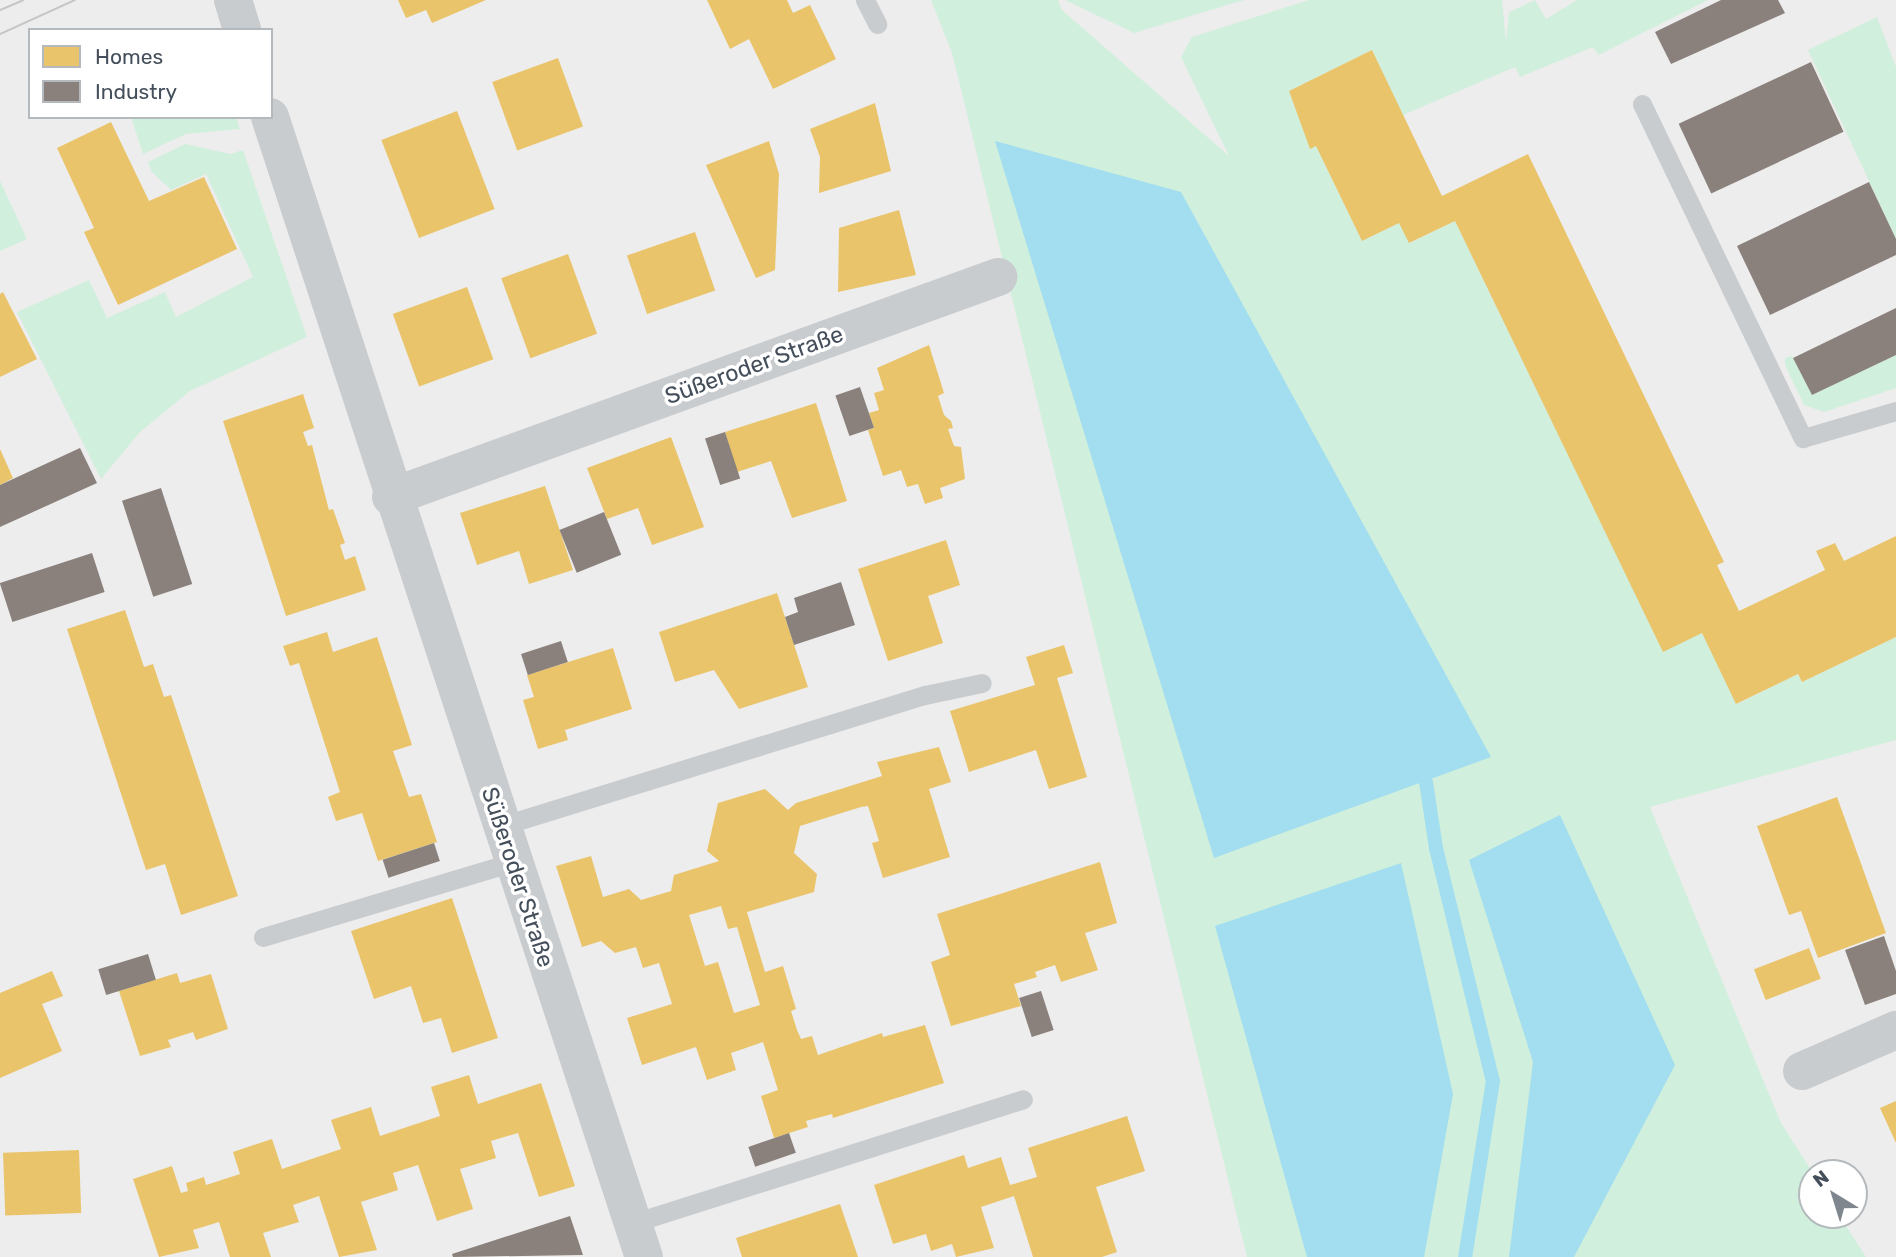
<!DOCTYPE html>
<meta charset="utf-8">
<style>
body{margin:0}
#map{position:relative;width:1896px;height:1257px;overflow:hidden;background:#eeeded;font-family:Rubik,sans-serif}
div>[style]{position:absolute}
.green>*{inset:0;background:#d0efdc}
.water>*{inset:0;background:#a2deef}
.homes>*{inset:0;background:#e9c46a;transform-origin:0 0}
.industry>*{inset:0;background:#8a817c;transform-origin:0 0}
.stream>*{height:14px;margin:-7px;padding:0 7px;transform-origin:7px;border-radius:7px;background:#a2deef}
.service>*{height:19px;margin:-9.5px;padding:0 9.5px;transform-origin:9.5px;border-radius:9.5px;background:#c9cccf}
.minor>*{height:38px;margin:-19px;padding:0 19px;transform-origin:19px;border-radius:19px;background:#c9cccf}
.tram>*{height:2px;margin:-1px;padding:0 1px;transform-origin:1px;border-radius:1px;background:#c3c5c8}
span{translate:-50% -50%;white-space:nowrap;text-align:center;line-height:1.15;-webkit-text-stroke:7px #fff;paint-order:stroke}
.street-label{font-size:23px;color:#444f5b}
.legend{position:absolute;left:28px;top:28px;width:245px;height:91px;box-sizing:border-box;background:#fff;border:2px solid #b4b9bd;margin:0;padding:9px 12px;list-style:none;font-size:21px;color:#444f5b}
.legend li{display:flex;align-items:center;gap:14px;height:35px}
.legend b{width:35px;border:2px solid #b4b9bd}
.north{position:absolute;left:1798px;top:1159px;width:70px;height:70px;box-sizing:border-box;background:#fff;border:2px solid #b4b9bd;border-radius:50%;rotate:322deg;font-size:19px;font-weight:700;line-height:28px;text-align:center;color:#444f5b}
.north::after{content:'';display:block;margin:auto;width:24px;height:32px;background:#80868e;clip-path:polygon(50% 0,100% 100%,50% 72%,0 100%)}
</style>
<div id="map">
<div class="green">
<div style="clip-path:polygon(931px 0,1058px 0,1062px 10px,1229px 156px,1181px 57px,1192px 37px,1309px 0,1502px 0,1506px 42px,1509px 12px,1535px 0,1546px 19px,1577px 0,1708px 0,1599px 55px,1593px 47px,1520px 77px,1515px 67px,1403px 115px,1372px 50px,1289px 91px,1310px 148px,1316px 146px,1362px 241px,1399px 223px,1410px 243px,1455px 221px,1663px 651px,1702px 633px,1737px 704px,1798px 674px,1802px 682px,1896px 637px,1896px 740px,1650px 807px,1781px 1123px,1813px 1173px,1812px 1215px,1839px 1215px,1866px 1257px,1247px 1257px,952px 53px)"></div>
<div style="clip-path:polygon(1065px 0,1244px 0,1134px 33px)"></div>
<div style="clip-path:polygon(1877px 17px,1896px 67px,1896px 239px,1808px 50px)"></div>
<div style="clip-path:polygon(131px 117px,236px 117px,240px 129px,186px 134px,143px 154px)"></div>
<div style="clip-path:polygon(185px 144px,230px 154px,243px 150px,307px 337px,190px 391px,140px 432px,101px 479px,17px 312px,89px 280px,107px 318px,165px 292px,176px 317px,253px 277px,206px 174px,171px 190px,151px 171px,148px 162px)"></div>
<div style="clip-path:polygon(0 181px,27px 239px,0 251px)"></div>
<div style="clip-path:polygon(1896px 355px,1896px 388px,1824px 412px,1804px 405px,1785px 365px,1785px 358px,1792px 356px,1812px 395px)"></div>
</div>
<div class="water">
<div style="clip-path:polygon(995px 141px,1181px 192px,1491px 757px,1214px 858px)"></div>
<div style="clip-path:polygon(1560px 815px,1675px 1065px,1574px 1257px,1509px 1257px,1533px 1062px,1469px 860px)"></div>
<div style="clip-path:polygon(1401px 863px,1453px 1094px,1424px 1257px,1307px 1257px,1215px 926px)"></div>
</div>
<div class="homes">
<div style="clip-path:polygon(398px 0,486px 0,432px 23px,426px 10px,406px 18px)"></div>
<div style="clip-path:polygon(707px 0,787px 0,793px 13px,810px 5px,836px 59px,773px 89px,749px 39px,730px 49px)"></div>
<div style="clip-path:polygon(1372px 50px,1442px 196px,1528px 154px,1724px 562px,1717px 565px,1739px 611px,1825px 570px,1816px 551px,1835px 543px,1844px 561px,1896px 536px,1896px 637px,1802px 682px,1798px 674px,1736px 704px,1702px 633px,1663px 652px,1455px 221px,1409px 243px,1399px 223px,1362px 241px,1316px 146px,1310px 149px,1289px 91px)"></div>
<div style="left:558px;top:58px;width:73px;height:70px;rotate:70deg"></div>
<div style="clip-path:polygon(875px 103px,891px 171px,819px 193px,820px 157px,810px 129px)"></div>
<div style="left:457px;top:111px;width:105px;height:81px;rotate:69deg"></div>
<div style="clip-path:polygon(111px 122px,149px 201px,204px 177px,237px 249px,118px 305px,84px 232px,94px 228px,57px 148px)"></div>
<div style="clip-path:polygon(769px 141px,779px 174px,775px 270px,756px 278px,706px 165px)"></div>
<div style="clip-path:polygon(899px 210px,916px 275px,838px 292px,839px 228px)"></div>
<div style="left:695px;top:232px;width:62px;height:72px;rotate:71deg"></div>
<div style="left:568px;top:254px;width:85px;height:71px;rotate:70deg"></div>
<div style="left:467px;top:287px;width:77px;height:79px;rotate:70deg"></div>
<div style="clip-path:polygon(3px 292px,37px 359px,0 377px,0 294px)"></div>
<div style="clip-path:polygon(929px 345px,944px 393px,938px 396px,944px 415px,951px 421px,953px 428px,948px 429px,954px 446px,961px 447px,965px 479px,940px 488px,943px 498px,925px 504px,918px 484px,907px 487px,901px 470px,883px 476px,868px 430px,874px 428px,869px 413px,879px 410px,874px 393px,884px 390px,877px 368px)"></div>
<div style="clip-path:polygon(303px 394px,314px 428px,303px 432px,308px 446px,312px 445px,329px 510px,333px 509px,345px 543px,340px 545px,345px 560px,355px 556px,366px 590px,286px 616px,223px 421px)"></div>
<div style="clip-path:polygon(816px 403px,847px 501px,792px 518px,771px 461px,737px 472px,725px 432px)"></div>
<div style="clip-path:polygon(671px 437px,704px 527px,652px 545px,638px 508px,607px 519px,587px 468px)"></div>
<div style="clip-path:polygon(0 449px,13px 478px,0 485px)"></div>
<div style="clip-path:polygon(545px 486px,573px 570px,529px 584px,519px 551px,477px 565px,460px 513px)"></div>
<div style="clip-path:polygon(946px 540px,960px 585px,928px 596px,943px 643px,888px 661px,858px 569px)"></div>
<div style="clip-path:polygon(777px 593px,808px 687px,739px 709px,714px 670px,675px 682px,659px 632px)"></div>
<div style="clip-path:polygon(125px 610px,144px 667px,153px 664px,164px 697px,171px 695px,238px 896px,181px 915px,165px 864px,146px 870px,67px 629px)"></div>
<div style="clip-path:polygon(327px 632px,333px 652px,377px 637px,412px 745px,393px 751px,409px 797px,421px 794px,437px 842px,378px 861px,362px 813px,336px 821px,328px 797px,340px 792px,299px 663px,290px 666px,283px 646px)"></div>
<div style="clip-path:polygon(1064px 645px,1073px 673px,1057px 678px,1087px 777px,1049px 789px,1036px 750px,969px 772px,950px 711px,1035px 685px,1026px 657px)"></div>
<div style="clip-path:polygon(613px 648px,632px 709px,565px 730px,568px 740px,538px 749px,523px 700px,534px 697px,527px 675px)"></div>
<div style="clip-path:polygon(evenodd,939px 747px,951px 782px,929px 789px,950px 857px,883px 878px,872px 843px,879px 841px,868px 806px,861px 807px,800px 826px,794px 853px,817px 874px,814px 892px,747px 912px,765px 972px,783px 966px,796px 1009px,791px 1011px,797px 1030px,801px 1039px,812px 1036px,818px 1055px,882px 1033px,883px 1037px,925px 1025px,944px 1083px,833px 1118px,832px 1114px,806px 1121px,808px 1127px,774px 1138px,761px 1096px,778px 1090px,763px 1042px,731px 1053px,736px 1070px,707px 1080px,696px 1047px,642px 1065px,627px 1018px,672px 1004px,659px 963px,643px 968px,636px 947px,615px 953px,601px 941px,582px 947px,556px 866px,591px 856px,603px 897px,629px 889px,641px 900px,671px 891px,674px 875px,719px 861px,707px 851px,718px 803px,765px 789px,788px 810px,796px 803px,882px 776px,877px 762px,939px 747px,721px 906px,728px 929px,737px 927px,760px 1005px,734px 1013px,718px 962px,705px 966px,689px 915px,721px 906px)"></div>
<div style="clip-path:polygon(1837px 797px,1886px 933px,1818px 958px,1801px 911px,1789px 915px,1757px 826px)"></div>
<div style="clip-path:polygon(1100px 862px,1117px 923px,1085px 933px,1098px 970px,1061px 982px,1055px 965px,1035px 972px,1037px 977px,1014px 984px,1021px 1006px,951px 1026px,931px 962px,950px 955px,937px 914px)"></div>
<div style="clip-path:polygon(452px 898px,498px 1038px,452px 1053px,441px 1018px,423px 1023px,411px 986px,374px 999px,351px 931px)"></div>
<div style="left:1809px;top:948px;width:33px;height:59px;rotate:69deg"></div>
<div style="clip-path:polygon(52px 971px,63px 996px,42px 1004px,62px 1051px,0 1078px,0 993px)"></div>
<div style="clip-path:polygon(177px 973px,180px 983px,211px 974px,228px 1029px,196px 1040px,193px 1032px,168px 1040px,171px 1047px,140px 1056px,119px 991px)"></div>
<div style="clip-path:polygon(469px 1075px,478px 1104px,541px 1083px,575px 1186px,539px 1197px,518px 1133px,491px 1141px,496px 1158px,460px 1169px,473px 1209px,437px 1221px,418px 1165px,393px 1173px,398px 1190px,361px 1202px,377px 1250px,339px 1257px,319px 1196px,293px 1205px,299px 1222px,263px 1233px,271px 1257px,230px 1257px,219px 1222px,193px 1230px,199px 1248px,159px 1257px,133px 1179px,172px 1166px,181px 1193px,188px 1191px,186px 1183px,204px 1177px,206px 1185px,240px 1174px,233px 1152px,272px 1139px,282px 1169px,341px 1149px,331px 1120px,371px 1107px,380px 1136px,440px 1116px,431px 1087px)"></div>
<div style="clip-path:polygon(1896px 1101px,1896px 1143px,1880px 1108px)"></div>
<div style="clip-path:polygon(1127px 1116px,1145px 1171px,1096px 1187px,1117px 1252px,1102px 1257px,1033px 1257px,1014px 1196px,981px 1207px,994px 1248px,956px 1257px,952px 1244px,931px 1251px,926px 1234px,893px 1244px,874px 1185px,964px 1155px,968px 1168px,1001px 1157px,1010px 1185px,1037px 1177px,1028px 1148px)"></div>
<div style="left:79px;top:1150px;width:63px;height:76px;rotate:88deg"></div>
<div style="clip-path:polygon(840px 1204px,858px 1257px,742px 1257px,736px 1238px)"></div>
</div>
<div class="industry">
<div style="clip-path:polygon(1721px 0,1778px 0,1785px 13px,1671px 64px,1655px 32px)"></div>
<div style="left:1811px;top:62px;width:77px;height:146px;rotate:65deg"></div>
<div style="clip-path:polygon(1869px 182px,1896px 239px,1896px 255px,1770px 315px,1737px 246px)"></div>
<div style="clip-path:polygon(1896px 308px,1896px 355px,1812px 395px,1793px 358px)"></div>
<div style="left:860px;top:387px;width:43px;height:26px;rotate:71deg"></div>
<div style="left:725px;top:432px;width:49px;height:21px;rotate:72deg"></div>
<div style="clip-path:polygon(80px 448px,97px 483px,0 527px,0 485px)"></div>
<div style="left:161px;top:488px;width:101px;height:41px;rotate:72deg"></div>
<div style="left:604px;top:512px;width:46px;height:48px;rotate:68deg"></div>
<div style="left:92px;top:553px;width:41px;height:97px;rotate:72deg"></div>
<div style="clip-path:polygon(841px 582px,855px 625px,794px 645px,785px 617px,798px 612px,794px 598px)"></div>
<div style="left:561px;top:641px;width:22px;height:42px;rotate:72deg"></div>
<div style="left:434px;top:843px;width:19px;height:54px;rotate:72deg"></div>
<div style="clip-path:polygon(1884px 936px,1896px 971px,1896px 994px,1865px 1005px,1845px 950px)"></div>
<div style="left:148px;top:954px;width:27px;height:52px;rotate:73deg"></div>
<div style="left:1041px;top:991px;width:41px;height:23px;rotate:72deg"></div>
<div style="left:789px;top:1133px;width:21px;height:43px;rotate:71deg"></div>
<div style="clip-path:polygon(570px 1216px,583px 1255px,453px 1257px,452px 1254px)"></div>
</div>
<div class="stream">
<div style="left:1426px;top:782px;width:67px;rotate:81.4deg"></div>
<div style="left:1436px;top:848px;width:240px;rotate:76.3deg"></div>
<div style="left:1493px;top:1081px;width:178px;rotate:99deg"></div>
</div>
<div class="service">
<div style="left:865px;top:0;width:27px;rotate:63deg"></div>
<div style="left:1642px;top:104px;width:371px;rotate:64.3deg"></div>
<div style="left:1803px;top:438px;width:97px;rotate:-16.2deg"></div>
<div style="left:501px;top:826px;width:444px;rotate:-17.2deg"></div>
<div style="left:925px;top:695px;width:58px;rotate:-11.9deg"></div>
<div style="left:263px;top:937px;width:261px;rotate:-16.7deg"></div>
<div style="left:633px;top:1223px;width:409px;rotate:-17.6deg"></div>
</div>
<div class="minor">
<div style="left:233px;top:0;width:31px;rotate:73deg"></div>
<div style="left:270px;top:117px;width:1200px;rotate:71.84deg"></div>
<div style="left:391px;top:497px;width:646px;rotate:-19.92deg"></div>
<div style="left:1802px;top:1071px;width:103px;rotate:-23.6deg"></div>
</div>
<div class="tram">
<div style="left:0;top:10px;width:25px;rotate:-23deg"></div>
<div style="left:0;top:34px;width:82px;rotate:-24.4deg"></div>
</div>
<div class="street-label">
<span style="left:754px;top:365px;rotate:-20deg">Süßeroder Straße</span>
<span style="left:518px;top:877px;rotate:72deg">Süßeroder Straße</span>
</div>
<ul class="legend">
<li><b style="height:19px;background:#e9c46a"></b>Homes</li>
<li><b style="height:19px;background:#8a817c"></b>Industry</li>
</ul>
<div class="north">N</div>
</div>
